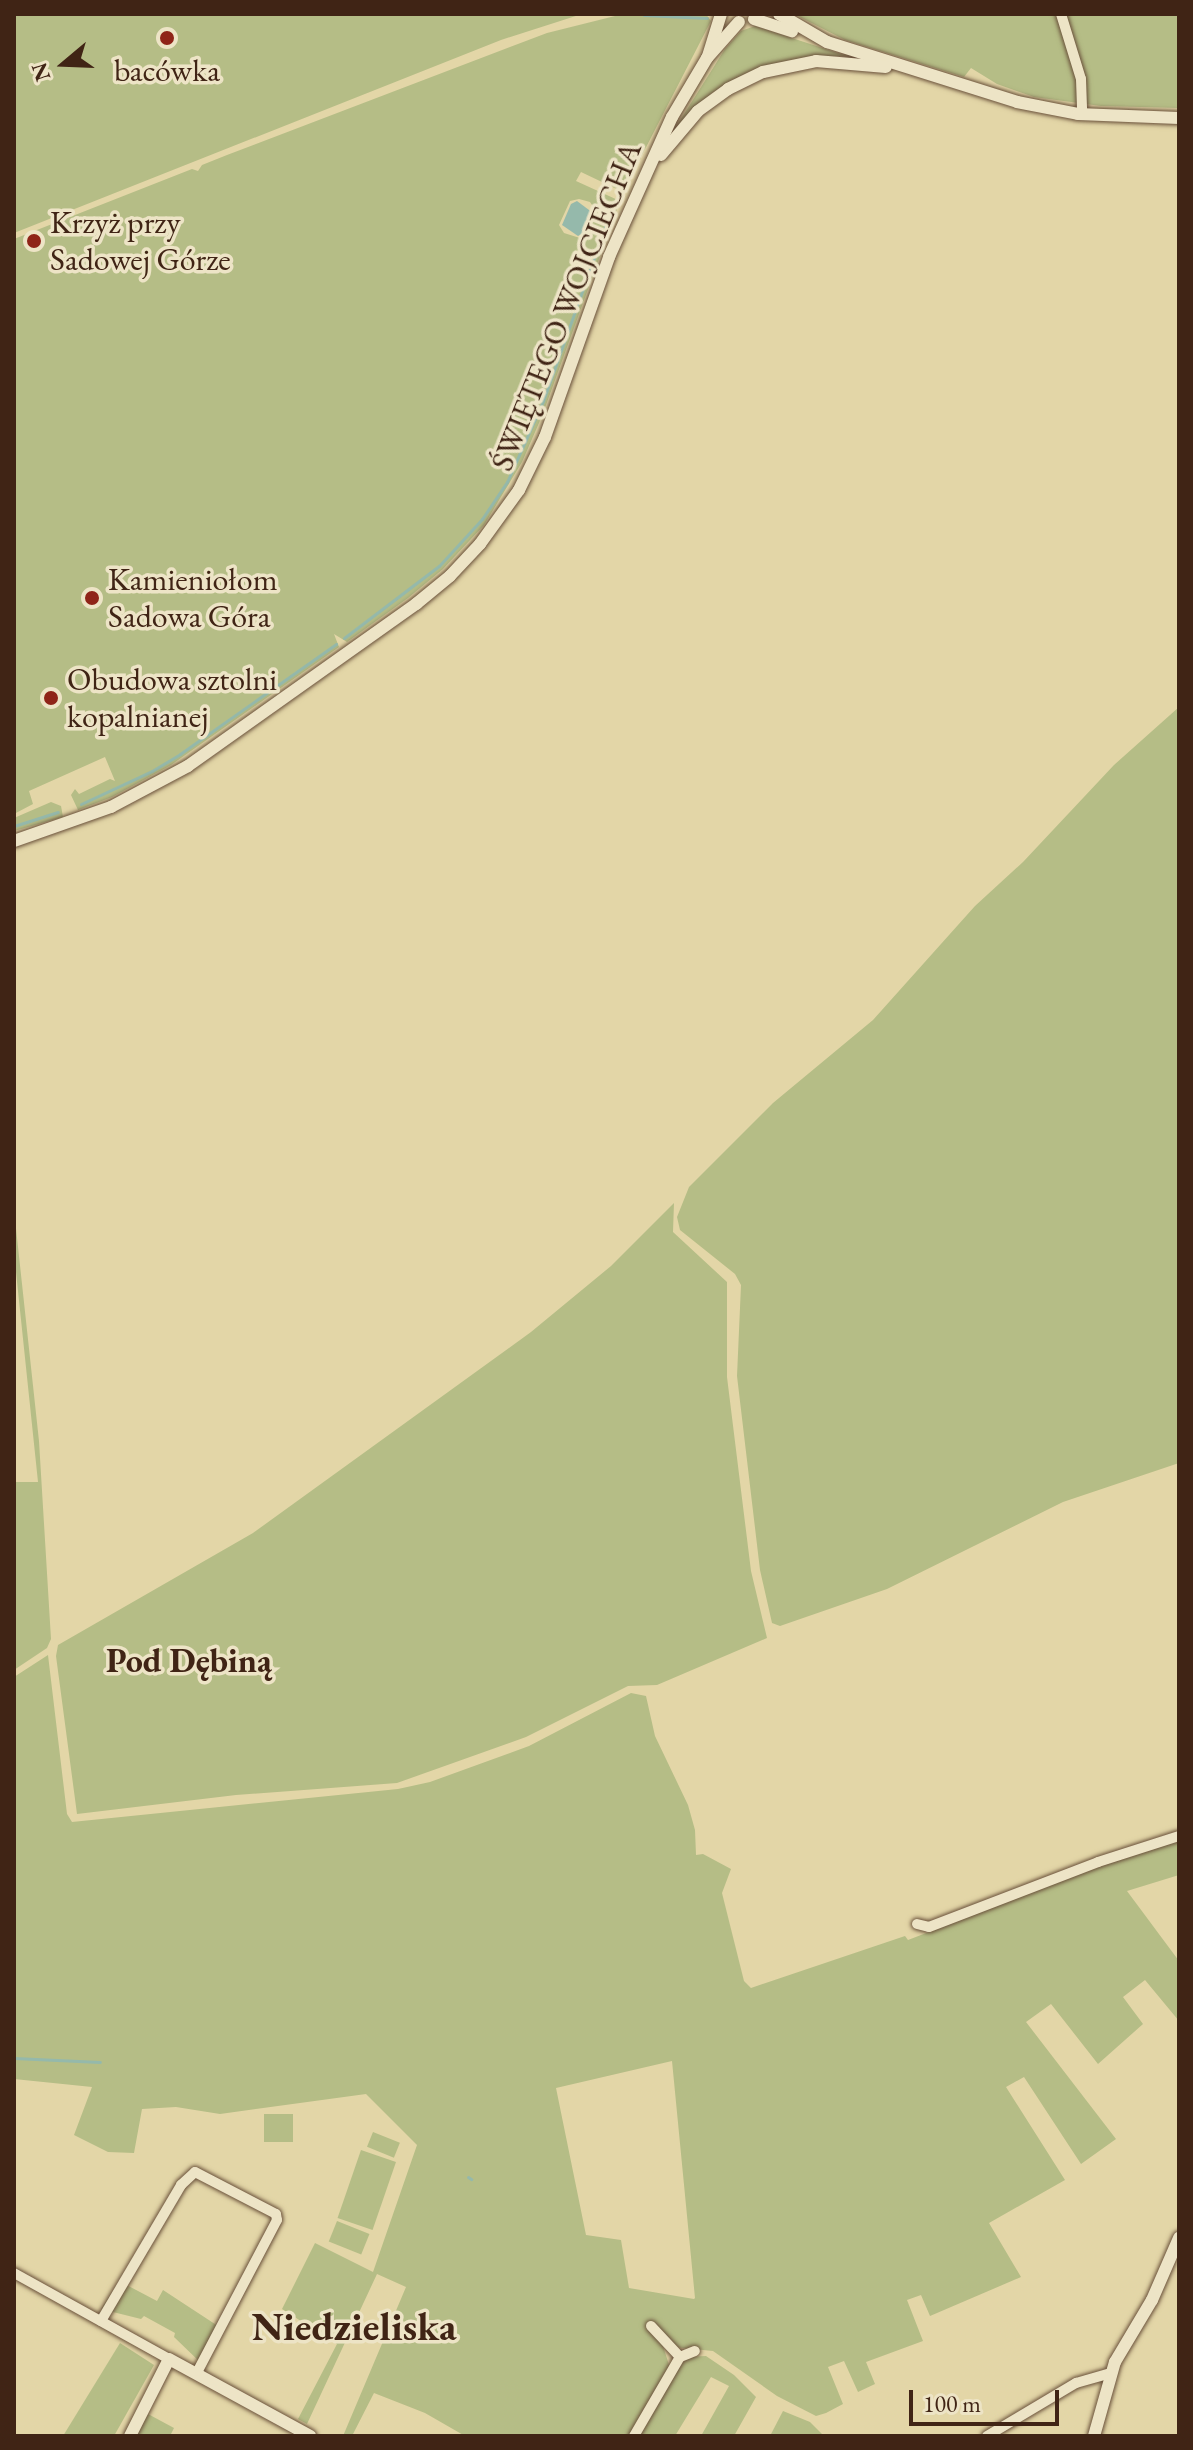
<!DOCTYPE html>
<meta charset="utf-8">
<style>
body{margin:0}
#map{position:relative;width:1193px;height:2450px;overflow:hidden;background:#e3d6a7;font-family:"EB Garamond",serif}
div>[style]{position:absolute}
.green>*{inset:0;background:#b5bd86;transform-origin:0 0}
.water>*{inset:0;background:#95b9ab}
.stream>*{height:3px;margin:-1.5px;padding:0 1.5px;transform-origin:1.5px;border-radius:1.5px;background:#95b9ab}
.roads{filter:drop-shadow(0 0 2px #69503a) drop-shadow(0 0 2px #69503a)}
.minor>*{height:10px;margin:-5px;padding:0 5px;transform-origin:5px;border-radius:5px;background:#ede4c6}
.tertiary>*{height:12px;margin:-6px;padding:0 6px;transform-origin:6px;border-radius:6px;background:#ede4c6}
.dots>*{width:22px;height:22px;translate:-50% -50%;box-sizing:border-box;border:4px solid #ede4c6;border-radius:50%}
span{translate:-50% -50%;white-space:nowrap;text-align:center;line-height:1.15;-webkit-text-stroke:7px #ede4c6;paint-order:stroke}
.poi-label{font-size:32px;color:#402415}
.left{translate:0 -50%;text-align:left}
.street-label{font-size:32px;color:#402415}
.neighbourhood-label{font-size:34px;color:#402415;font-weight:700}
.district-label{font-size:40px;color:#402415;font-weight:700}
.frame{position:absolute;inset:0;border:16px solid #402415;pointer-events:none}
.north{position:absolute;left:24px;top:24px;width:80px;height:80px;-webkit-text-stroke:6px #ede4c6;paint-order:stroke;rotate:251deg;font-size:22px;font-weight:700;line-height:32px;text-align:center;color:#402415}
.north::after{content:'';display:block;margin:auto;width:28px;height:36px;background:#402415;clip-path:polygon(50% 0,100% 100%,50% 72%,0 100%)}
.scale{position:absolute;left:909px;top:2390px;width:150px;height:36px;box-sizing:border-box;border:4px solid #402415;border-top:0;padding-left:10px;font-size:24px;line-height:28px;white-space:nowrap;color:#402415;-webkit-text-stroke:6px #ede4c6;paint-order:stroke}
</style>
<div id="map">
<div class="green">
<div style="clip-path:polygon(14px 14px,582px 14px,501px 40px,14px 233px)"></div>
<div style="clip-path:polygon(794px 14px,1179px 14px,1179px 108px,1101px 106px,1034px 97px,997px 84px,971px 68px,964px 77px,845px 40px)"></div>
<div style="clip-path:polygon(evenodd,619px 15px,706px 14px,711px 21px,623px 192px,581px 172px,576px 181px,620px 201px,542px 416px,522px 462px,484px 525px,443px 569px,408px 598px,347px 642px,334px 634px,339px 647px,171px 765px,112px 797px,78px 810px,71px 795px,75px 789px,79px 794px,110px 779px,115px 781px,105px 757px,29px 791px,33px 804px,14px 814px,14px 239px,192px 169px,198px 171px,202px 165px,227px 155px,547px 33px,619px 15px,579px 199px,590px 202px,596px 211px,583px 239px,564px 233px,559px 225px,570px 201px,579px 199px)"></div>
<div style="clip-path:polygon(755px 26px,847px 56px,812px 56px,758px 68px,712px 93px,674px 130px,725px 49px,741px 31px)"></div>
<div style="clip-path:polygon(1179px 707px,1179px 1463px,1063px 1502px,887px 1589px,780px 1626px,772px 1623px,760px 1570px,737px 1376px,741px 1285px,735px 1274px,680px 1230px,677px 1217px,689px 1187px,773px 1103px,873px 1020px,975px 906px,1023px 862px,1114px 765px)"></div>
<div style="clip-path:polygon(51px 802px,61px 806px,63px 817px,14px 831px,14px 818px)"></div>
<div style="clip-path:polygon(674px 1203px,673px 1232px,727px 1282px,727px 1377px,751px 1571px,767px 1638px,657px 1685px,628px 1686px,526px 1737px,397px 1783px,236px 1795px,77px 1814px,56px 1656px,58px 1645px,253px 1533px,531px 1332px,611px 1266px)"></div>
<div style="clip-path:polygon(14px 1210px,39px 1441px,51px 1639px,47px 1648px,14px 1670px,14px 1482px,38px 1482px,16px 1272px)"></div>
<div style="clip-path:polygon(evenodd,48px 1655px,67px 1814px,72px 1822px,398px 1789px,430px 1782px,529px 1746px,631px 1693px,646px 1696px,655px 1736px,688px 1805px,695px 1830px,696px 1855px,703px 1854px,731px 1869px,722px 1893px,744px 1981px,751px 1988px,905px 1936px,908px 1940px,1095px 1868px,1179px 1841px,1179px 1875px,1127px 1891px,1179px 1961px,1179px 2021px,1145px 1980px,1123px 1997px,1143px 2024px,1098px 2064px,1051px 2004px,1026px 2022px,1116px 2139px,1081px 2164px,1024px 2077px,1006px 2087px,1065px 2180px,989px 2223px,1021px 2277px,930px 2316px,921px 2295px,907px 2300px,923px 2341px,866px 2362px,875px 2384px,858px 2392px,844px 2361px,828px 2367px,843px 2404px,826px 2413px,816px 2416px,777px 2396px,713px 2351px,663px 2346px,670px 2368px,677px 2371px,687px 2357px,706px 2356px,734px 2375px,756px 2397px,734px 2436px,701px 2436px,729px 2386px,711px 2377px,675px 2436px,465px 2436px,425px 2413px,374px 2393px,352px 2436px,343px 2436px,406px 2287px,377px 2274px,307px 2424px,298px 2419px,337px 2344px,282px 2309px,315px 2243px,373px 2272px,417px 2145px,366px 2094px,220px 2114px,176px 2107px,142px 2109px,134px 2153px,108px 2152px,74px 2135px,92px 2087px,14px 2079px,14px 1677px,48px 1655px,672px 2061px,695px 2298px,694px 2299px,629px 2288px,621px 2240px,586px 2235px,556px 2088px,672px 2061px)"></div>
<div style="left:264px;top:2114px;width:29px;height:28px"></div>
<div style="left:373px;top:2132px;width:29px;height:16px;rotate:22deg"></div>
<div style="left:361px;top:2150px;width:37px;height:72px;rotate:19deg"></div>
<div style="left:337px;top:2221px;width:35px;height:22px;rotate:22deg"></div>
<div style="clip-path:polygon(119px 2281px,157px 2301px,163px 2290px,221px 2328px,202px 2364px,174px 2337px,175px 2333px,144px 2316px,141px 2319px,101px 2309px)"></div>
<div style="clip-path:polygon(120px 2343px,154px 2365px,114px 2436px,63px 2436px)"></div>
<div style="clip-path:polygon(783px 2411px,810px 2422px,824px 2436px,770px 2436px)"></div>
<div style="clip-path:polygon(148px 2414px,174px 2428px,170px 2436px,137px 2436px)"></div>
</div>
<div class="water">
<div style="clip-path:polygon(577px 201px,593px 213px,584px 233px,578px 236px,562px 225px,571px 204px)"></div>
</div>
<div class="stream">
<div style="left:644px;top:15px;width:63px;rotate:2.7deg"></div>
<div style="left:344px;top:638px;width:119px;rotate:-37.2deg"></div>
<div style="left:439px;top:566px;width:64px;rotate:-47.5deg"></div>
<div style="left:482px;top:519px;width:45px;rotate:-56deg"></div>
<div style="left:507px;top:482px;width:89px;rotate:-66deg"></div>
<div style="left:543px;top:401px;width:211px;rotate:-70.4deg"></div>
<div style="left:81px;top:804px;width:78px;rotate:-24.9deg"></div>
<div style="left:152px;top:771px;width:33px;rotate:-31deg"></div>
<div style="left:180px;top:754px;width:191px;rotate:-35.2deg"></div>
<div style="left:14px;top:826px;width:46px;rotate:-17.7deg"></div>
<div style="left:14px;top:2058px;width:86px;rotate:2.7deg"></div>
<div style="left:468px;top:2177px;width:4px;rotate:34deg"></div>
</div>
<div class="roads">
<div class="minor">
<div style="left:1061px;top:14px;width:68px;rotate:72.9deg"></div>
<div style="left:1081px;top:79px;width:35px;rotate:88deg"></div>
<div style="left:917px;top:1924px;width:12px;rotate:14deg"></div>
<div style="left:929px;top:1927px;width:181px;rotate:-21deg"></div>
<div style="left:1098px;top:1862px;width:85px;rotate:-17.8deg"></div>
<div style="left:14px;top:2273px;width:177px;rotate:29deg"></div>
<div style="left:101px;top:2321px;width:158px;rotate:-59.5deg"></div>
<div style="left:181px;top:2185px;width:19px;rotate:-43deg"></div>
<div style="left:195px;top:2172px;width:91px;rotate:27.4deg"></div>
<div style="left:276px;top:2214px;width:6px;rotate:81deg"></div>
<div style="left:277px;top:2220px;width:174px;rotate:117.7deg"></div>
<div style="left:651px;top:2326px;width:42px;rotate:46.9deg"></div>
<div style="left:634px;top:2436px;width:91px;rotate:-59.8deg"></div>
<div style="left:680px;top:2357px;width:16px;rotate:-22deg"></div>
<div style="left:987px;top:2436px;width:104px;rotate:-30.8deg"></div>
<div style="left:1076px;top:2383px;width:35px;rotate:-16deg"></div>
</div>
<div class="tertiary">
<div style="left:779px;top:14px;width:56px;rotate:30.3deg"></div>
<div style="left:827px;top:42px;width:199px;rotate:17.5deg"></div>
<div style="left:1017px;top:102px;width:62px;rotate:11.1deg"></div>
<div style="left:1078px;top:114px;width:101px;rotate:2.3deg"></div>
<div style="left:754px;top:19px;width:40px;rotate:18deg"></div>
<div style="left:708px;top:56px;width:44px;rotate:-72.8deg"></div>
<div style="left:661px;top:155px;width:57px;rotate:-49.9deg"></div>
<div style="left:698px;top:111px;width:37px;rotate:-36deg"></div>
<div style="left:728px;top:89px;width:39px;rotate:-26deg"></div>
<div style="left:763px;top:72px;width:54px;rotate:-11.7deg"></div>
<div style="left:816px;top:61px;width:70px;rotate:4.9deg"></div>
<div style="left:14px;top:841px;width:103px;rotate:-19.3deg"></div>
<div style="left:111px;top:807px;width:87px;rotate:-28deg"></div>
<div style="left:188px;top:766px;width:280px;rotate:-35.4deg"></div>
<div style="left:416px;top:604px;width:44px;rotate:-39.5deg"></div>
<div style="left:450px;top:576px;width:44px;rotate:-46.8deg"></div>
<div style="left:480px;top:544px;width:67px;rotate:-54.2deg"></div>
<div style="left:519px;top:490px;width:59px;rotate:-63.9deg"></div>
<div style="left:545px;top:437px;width:191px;rotate:-70.4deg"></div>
<div style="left:609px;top:257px;width:154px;rotate:-65.8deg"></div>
<div style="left:672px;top:117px;width:69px;rotate:-59.3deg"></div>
<div style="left:707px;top:58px;width:48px;rotate:-48.4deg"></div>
<div style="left:130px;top:2436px;width:86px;rotate:-63.1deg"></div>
<div style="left:169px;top:2359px;width:161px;rotate:28.6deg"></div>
<div style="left:1094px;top:2436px;width:77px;rotate:-74.2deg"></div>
<div style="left:1115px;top:2362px;width:72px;rotate:-59.2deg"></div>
<div style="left:1152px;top:2300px;width:68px;rotate:-66.5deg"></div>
</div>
</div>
<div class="dots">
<div style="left:167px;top:38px;background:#8f2418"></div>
<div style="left:34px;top:241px;background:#8f2418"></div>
<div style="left:92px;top:598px;background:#8f2418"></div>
<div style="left:51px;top:698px;background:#8f2418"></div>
</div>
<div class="poi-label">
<span style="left:167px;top:70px">bacówka</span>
<span class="left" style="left:50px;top:241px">Krzyż przy<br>Sadowej Górze</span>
<span class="left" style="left:108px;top:598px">Kamieniołom<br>Sadowa Góra</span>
<span class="left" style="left:67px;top:698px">Obudowa sztolni<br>kopalnianej</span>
</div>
<div class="street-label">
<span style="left:566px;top:306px;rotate:-68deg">ŚWIĘTEGO WOJCIECHA</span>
</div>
<div class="neighbourhood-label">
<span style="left:189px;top:1661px">Pod Dębiną</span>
</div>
<div class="district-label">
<span style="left:354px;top:2326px">Niedzieliska</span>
</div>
<div class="frame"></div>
<div class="north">N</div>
<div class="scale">100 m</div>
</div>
